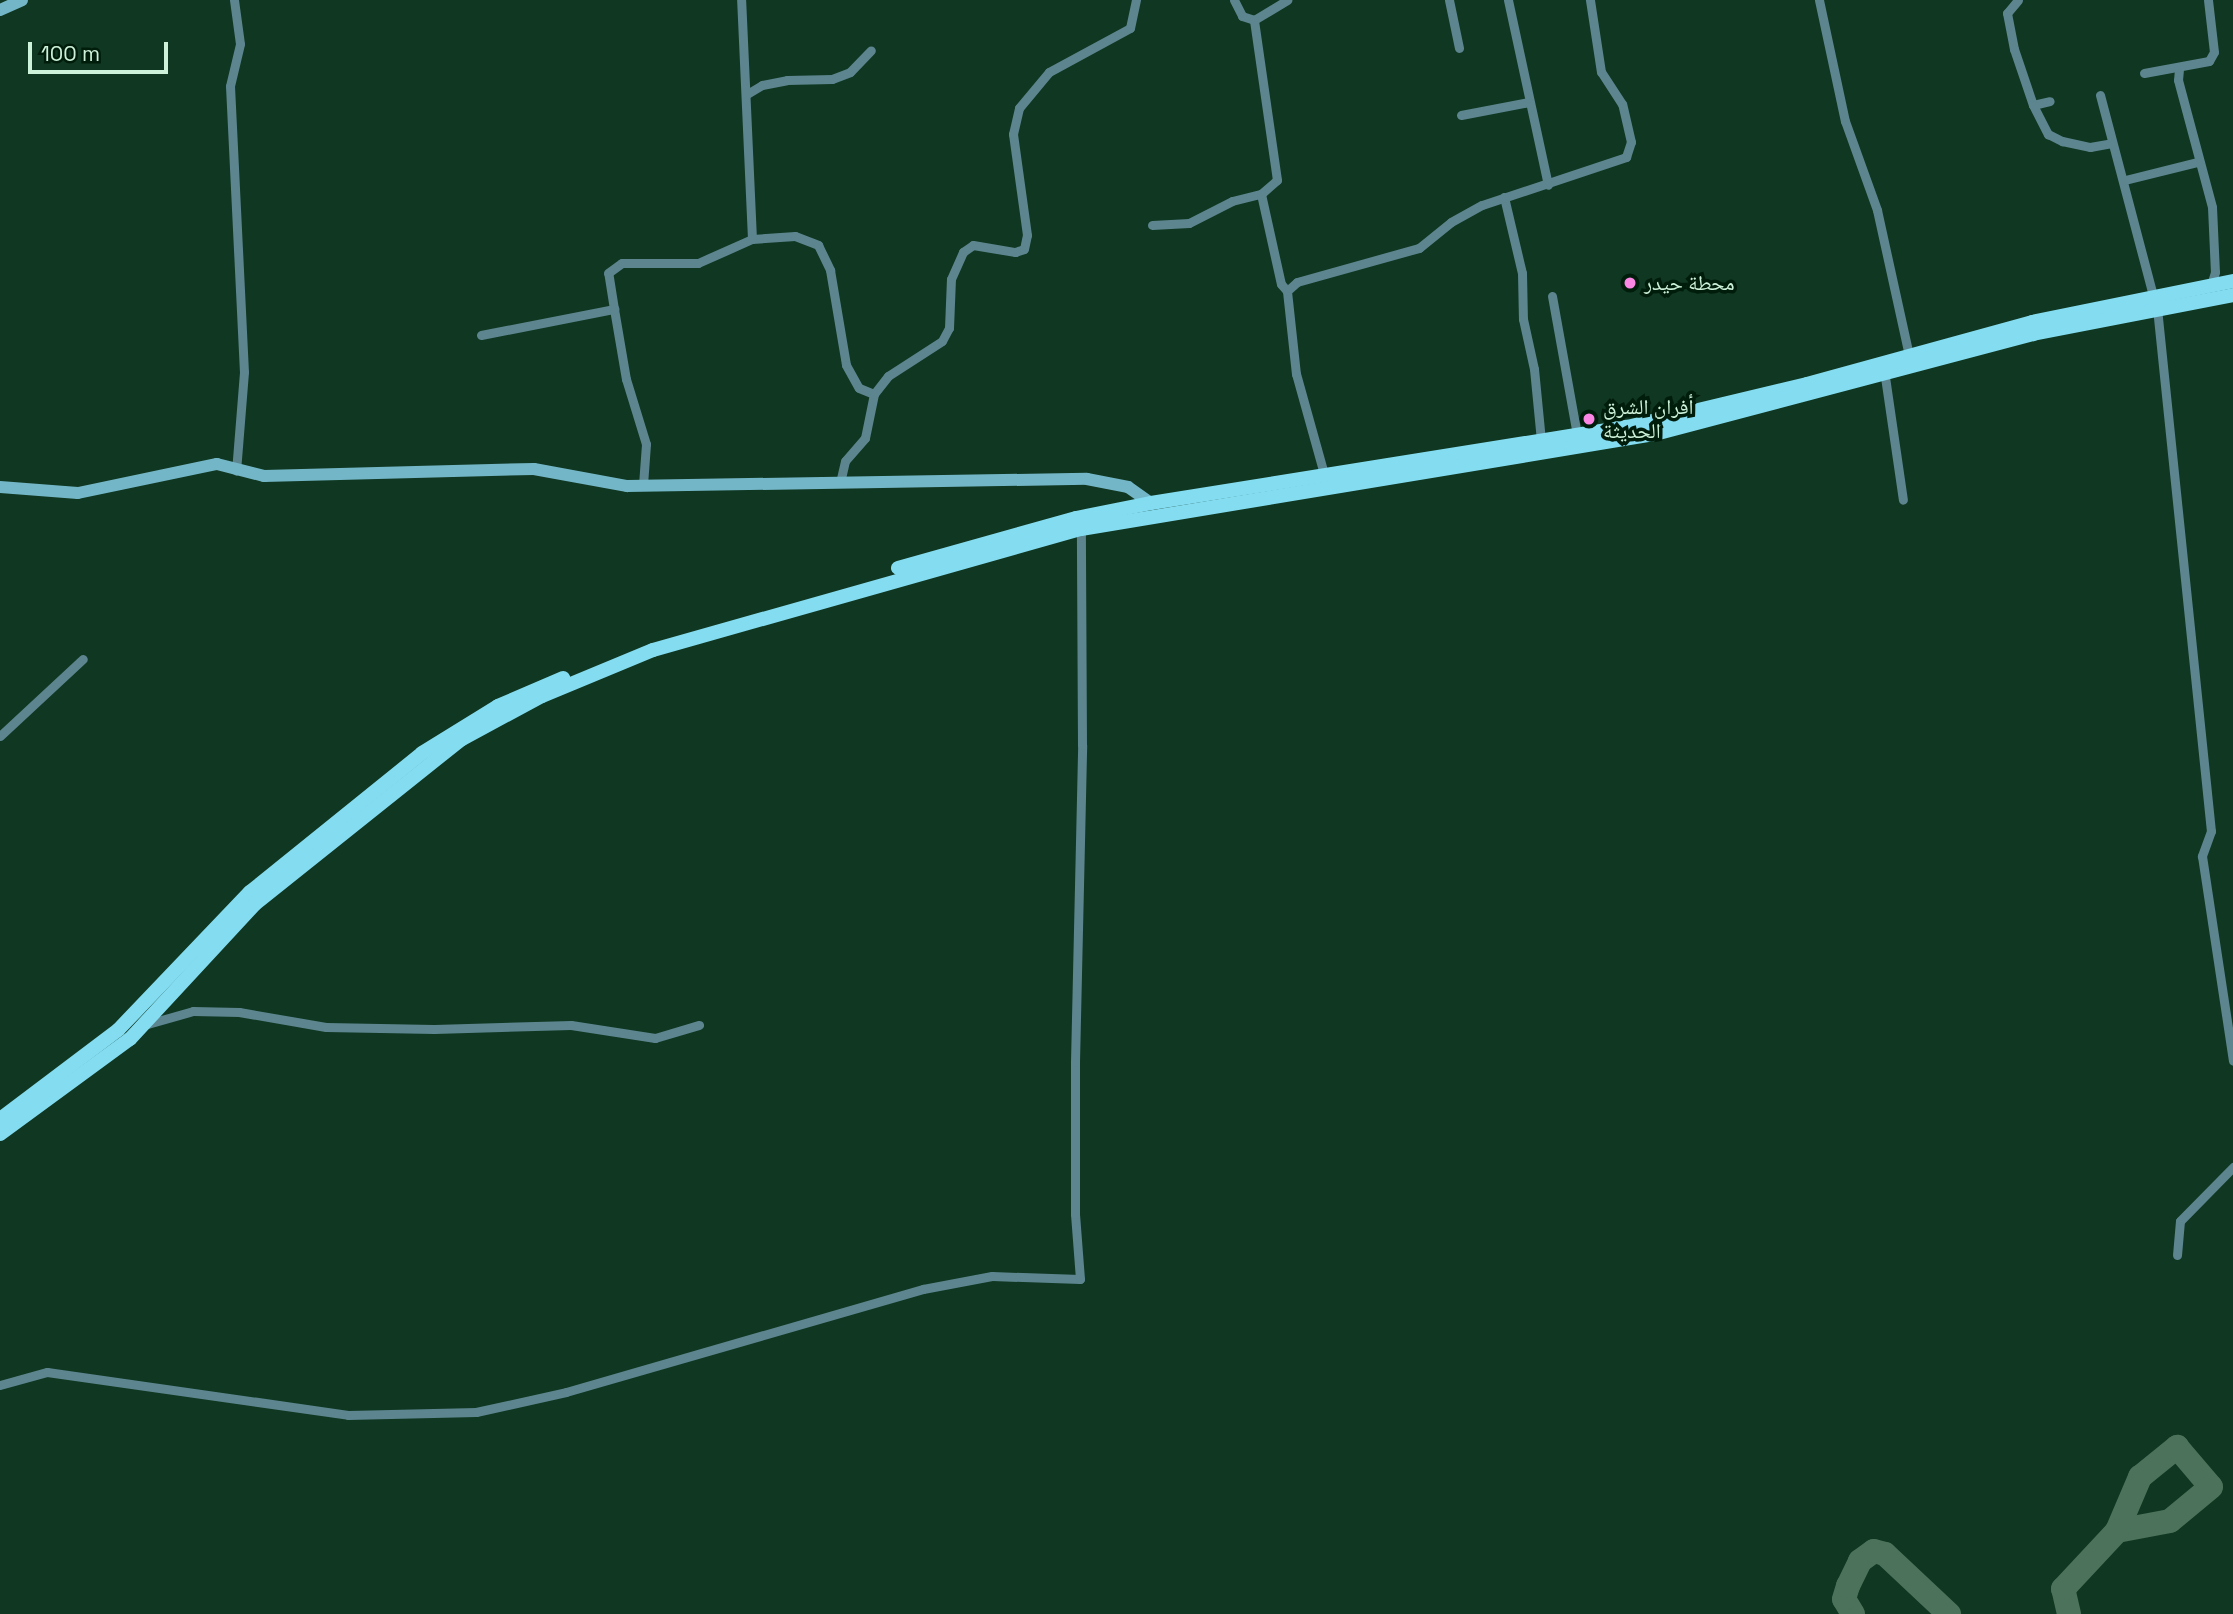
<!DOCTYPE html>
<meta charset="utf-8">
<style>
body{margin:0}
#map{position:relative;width:2233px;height:1614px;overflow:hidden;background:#103721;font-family:"Space Grotesk","Noto Naskh Arabic",sans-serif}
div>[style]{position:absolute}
.taxiway>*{height:24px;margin:-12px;padding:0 12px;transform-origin:12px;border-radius:12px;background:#4c725c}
.street>*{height:9px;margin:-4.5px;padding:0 4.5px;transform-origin:4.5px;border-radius:4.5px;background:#5c858f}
.secondary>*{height:12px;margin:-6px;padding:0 6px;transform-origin:6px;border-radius:6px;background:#73b6c7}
.primary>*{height:14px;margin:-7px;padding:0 7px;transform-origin:7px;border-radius:7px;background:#84dcf1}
.dots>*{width:19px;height:19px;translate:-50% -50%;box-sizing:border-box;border:4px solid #001d0c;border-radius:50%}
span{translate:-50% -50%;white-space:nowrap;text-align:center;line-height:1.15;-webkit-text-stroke:7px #001d0c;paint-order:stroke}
.poi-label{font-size:21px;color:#cdf2d9}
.left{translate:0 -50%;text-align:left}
.scale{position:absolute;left:28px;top:42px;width:140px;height:32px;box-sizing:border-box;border:4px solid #cdf2d9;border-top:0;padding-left:9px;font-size:21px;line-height:24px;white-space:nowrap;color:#cdf2d9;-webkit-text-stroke:5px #001d0c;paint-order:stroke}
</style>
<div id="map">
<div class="taxiway">
<div style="left:2177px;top:1447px;width:52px;rotate:49.6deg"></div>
<div style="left:2211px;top:1487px;width:53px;rotate:140.3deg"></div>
<div style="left:2170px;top:1521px;width:54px;rotate:169.3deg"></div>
<div style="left:2117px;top:1531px;width:59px;rotate:-66.9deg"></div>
<div style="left:2140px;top:1477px;width:48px;rotate:-39deg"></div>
<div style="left:1853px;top:1614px;width:17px;rotate:-121deg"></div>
<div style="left:1844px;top:1599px;width:14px;rotate:-73deg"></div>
<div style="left:1848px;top:1586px;width:28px;rotate:-64deg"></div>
<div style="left:1860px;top:1561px;width:17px;rotate:-36deg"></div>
<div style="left:1874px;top:1551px;width:11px;rotate:15deg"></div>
<div style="left:1885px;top:1554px;width:88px;rotate:43.2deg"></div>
<div style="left:2069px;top:1614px;width:26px;rotate:-103deg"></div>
<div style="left:2063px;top:1589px;width:79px;rotate:-47deg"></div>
</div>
<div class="street">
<div style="left:234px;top:0;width:44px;rotate:82.2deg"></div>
<div style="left:240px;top:44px;width:43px;rotate:103.4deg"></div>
<div style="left:230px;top:86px;width:286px;rotate:87.2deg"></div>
<div style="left:244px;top:372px;width:99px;rotate:94.6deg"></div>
<div style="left:1234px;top:0;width:18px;rotate:63deg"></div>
<div style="left:1242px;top:16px;width:13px;rotate:18deg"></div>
<div style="left:1449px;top:0;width:49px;rotate:78.2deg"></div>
<div style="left:1508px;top:0;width:189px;rotate:77.8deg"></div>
<div style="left:1819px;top:0;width:124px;rotate:77.9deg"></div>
<div style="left:1845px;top:121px;width:95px;rotate:70.2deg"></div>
<div style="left:1877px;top:210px;width:149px;rotate:77.6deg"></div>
<div style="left:2018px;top:0;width:17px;rotate:130deg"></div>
<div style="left:2007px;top:13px;width:37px;rotate:79deg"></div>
<div style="left:2014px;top:49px;width:59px;rotate:71.3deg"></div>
<div style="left:2033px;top:105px;width:17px;rotate:-13deg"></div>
<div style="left:1254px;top:20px;width:39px;rotate:-31deg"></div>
<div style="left:2179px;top:69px;width:11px;rotate:95deg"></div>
<div style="left:2178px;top:80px;width:131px;rotate:75deg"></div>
<div style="left:2212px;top:207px;width:65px;rotate:87.4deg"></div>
<div style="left:2215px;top:272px;width:14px;rotate:107deg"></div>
<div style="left:2144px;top:73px;width:66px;rotate:-10.5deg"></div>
<div style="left:2209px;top:61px;width:10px;rotate:-61deg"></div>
<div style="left:2214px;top:52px;width:52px;rotate:-96.6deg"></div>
<div style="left:747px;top:94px;width:17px;rotate:-31deg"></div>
<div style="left:762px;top:85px;width:25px;rotate:-11deg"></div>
<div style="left:787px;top:80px;width:45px;rotate:-1.3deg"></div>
<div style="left:832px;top:79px;width:19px;rotate:-21deg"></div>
<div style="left:850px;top:72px;width:30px;rotate:-46deg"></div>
<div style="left:2100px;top:95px;width:207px;rotate:75.2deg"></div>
<div style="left:2033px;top:105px;width:33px;rotate:63deg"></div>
<div style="left:2048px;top:134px;width:16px;rotate:27deg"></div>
<div style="left:2062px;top:141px;width:29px;rotate:12deg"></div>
<div style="left:2090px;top:147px;width:22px;rotate:-10deg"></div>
<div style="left:1461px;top:115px;width:69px;rotate:-10.8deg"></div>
<div style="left:2125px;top:180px;width:75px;rotate:-13.9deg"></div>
<div style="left:1261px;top:194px;width:92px;rotate:77.5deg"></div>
<div style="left:1281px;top:284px;width:9px;rotate:49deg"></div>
<div style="left:1504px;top:197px;width:78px;rotate:76.7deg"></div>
<div style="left:1522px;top:273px;width:46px;rotate:88.8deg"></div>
<div style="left:1523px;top:319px;width:51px;rotate:77.6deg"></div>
<div style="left:1534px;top:369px;width:72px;rotate:84.4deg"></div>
<div style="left:1152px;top:225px;width:37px;rotate:-3deg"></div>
<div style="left:1189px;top:223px;width:48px;rotate:-27.1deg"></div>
<div style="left:1232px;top:201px;width:30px;rotate:-14deg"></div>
<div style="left:1261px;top:194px;width:21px;rotate:-41deg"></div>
<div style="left:1277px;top:180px;width:162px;rotate:-98.2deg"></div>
<div style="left:752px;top:239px;width:43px;rotate:-4deg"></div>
<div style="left:795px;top:236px;width:25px;rotate:21deg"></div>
<div style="left:818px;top:245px;width:28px;rotate:64deg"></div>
<div style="left:830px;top:270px;width:96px;rotate:80.4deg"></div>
<div style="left:846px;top:365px;width:26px;rotate:61deg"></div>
<div style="left:859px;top:388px;width:16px;rotate:22deg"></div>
<div style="left:874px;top:394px;width:45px;rotate:101.6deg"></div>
<div style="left:865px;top:438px;width:30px;rotate:131deg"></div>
<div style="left:845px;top:461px;width:22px;rotate:103deg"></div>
<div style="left:1552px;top:296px;width:141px;rotate:79.8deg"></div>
<div style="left:2157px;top:308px;width:526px;rotate:84.11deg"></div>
<div style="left:2211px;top:831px;width:27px;rotate:110deg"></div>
<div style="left:2202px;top:856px;width:207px;rotate:81.4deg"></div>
<div style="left:614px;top:309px;width:71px;rotate:80.3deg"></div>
<div style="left:626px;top:379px;width:68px;rotate:72.9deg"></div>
<div style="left:646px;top:444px;width:41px;rotate:94.2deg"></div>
<div style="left:481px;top:335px;width:136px;rotate:-11.1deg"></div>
<div style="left:614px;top:309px;width:36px;rotate:-99deg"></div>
<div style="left:608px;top:273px;width:17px;rotate:-36deg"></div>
<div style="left:622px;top:263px;width:76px"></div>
<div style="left:698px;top:263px;width:59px;rotate:-24deg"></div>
<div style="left:752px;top:239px;width:239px;rotate:-92.6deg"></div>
<div style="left:1884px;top:370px;width:131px;rotate:81.7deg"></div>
<div style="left:874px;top:394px;width:23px;rotate:-52deg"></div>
<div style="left:888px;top:376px;width:64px;rotate:-32.9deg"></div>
<div style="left:942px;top:341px;width:15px;rotate:-62deg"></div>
<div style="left:949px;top:328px;width:49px;rotate:-87.7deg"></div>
<div style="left:951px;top:279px;width:30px;rotate:-66deg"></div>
<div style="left:963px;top:252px;width:12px;rotate:-35deg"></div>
<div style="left:973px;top:245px;width:43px;rotate:9.5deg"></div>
<div style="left:1015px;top:252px;width:9px;rotate:-18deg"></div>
<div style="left:1024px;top:249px;width:14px;rotate:-78deg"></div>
<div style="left:1027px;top:235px;width:102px;rotate:-97.9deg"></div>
<div style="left:1013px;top:134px;width:27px;rotate:-77deg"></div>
<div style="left:1019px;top:108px;width:47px;rotate:-50.2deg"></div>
<div style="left:1049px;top:72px;width:92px;rotate:-28.5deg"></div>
<div style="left:1130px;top:28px;width:29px;rotate:-78deg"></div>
<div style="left:1324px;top:474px;width:104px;rotate:-105.6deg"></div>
<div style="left:1296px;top:374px;width:83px;rotate:-96.2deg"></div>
<div style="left:1287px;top:291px;width:13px;rotate:-42deg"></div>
<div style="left:1297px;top:282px;width:127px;rotate:-15.6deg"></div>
<div style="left:1419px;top:248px;width:41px;rotate:-39.1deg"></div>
<div style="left:1451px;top:222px;width:35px;rotate:-29deg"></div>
<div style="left:1482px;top:205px;width:152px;rotate:-18.4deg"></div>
<div style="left:1626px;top:157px;width:16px;rotate:-72deg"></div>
<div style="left:1631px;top:142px;width:39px;rotate:-103deg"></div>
<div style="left:1622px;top:104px;width:38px;rotate:-123deg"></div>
<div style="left:1601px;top:72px;width:73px;rotate:-98.7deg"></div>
<div style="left:0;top:736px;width:113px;rotate:-42.9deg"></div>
<div style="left:144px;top:1025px;width:51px;rotate:-15.9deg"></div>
<div style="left:193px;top:1011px;width:46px;rotate:1.2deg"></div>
<div style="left:239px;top:1012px;width:88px;rotate:9.8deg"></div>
<div style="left:326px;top:1027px;width:108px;rotate:1.1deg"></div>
<div style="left:434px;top:1029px;width:137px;rotate:-1.7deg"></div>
<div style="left:571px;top:1025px;width:85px;rotate:8.8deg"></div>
<div style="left:655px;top:1038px;width:46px;rotate:-16.5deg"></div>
<div style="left:2177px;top:1255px;width:34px;rotate:-85deg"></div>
<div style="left:2180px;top:1221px;width:76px;rotate:-45.5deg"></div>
<div style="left:0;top:1385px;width:49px;rotate:-15.5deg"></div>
<div style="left:47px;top:1372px;width:304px;rotate:8.1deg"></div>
<div style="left:348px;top:1415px;width:128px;rotate:-1.3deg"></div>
<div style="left:476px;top:1412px;width:92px;rotate:-12.5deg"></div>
<div style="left:566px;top:1392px;width:372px;rotate:-16.1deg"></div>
<div style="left:923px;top:1289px;width:70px;rotate:-10.7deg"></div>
<div style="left:992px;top:1276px;width:88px;rotate:2deg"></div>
<div style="left:1080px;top:1279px;width:65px;rotate:-94.4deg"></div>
<div style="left:1075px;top:1214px;width:152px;rotate:-90deg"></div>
<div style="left:1075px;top:1062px;width:317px;rotate:-88.7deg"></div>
<div style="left:1082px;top:745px;width:216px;rotate:-90.3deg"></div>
</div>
<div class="secondary">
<div style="left:0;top:10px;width:24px;rotate:-24deg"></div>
<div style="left:0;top:487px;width:78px;rotate:4.4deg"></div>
<div style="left:78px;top:493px;width:142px;rotate:-11.8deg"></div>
<div style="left:217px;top:464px;width:49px;rotate:14.3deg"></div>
<div style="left:264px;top:476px;width:270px;rotate:-1.5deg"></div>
<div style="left:534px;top:469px;width:95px;rotate:10.4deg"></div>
<div style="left:627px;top:486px;width:460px;rotate:-0.9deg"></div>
<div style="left:1087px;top:479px;width:42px;rotate:11deg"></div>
<div style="left:1128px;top:487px;width:28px;rotate:35deg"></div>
</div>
<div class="primary">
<div style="left:898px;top:568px;width:185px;rotate:-15.7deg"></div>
<div style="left:1076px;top:518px;width:76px;rotate:-11.3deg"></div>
<div style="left:1151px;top:503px;width:482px;rotate:-9.1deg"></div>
<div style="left:1627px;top:427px;width:185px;rotate:-13.4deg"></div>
<div style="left:1807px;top:384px;width:233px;rotate:-15.4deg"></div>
<div style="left:2032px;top:322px;width:205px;rotate:-11.5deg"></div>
<div style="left:0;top:1119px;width:148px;rotate:-37deg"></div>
<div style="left:118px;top:1030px;width:191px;rotate:-46.3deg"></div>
<div style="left:250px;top:892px;width:221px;rotate:-38.9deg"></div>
<div style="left:422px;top:753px;width:89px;rotate:-31.7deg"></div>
<div style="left:498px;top:706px;width:71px;rotate:-23.3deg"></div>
<div style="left:0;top:1134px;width:161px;rotate:-36.2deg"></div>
<div style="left:130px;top:1039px;width:184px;rotate:-47.2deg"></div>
<div style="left:255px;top:904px;width:265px;rotate:-38.6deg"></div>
<div style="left:462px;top:739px;width:91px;rotate:-28.3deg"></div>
<div style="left:542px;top:696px;width:120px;rotate:-22.5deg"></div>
<div style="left:653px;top:650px;width:445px;rotate:-15.8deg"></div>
<div style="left:1081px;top:529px;width:582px;rotate:-9.4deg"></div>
<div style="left:1655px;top:434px;width:391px;rotate:-14.8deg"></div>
<div style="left:2033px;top:334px;width:204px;rotate:-11deg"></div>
</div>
<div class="dots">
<div style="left:1630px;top:283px;background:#fc86e4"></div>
<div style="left:1589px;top:419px;background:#fc86e4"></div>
</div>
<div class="poi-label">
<span class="left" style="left:1644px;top:283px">محطة حيدر</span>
<span class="left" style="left:1603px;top:419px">أفران الشرق<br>الحديثة</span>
</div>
<div class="scale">100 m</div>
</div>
